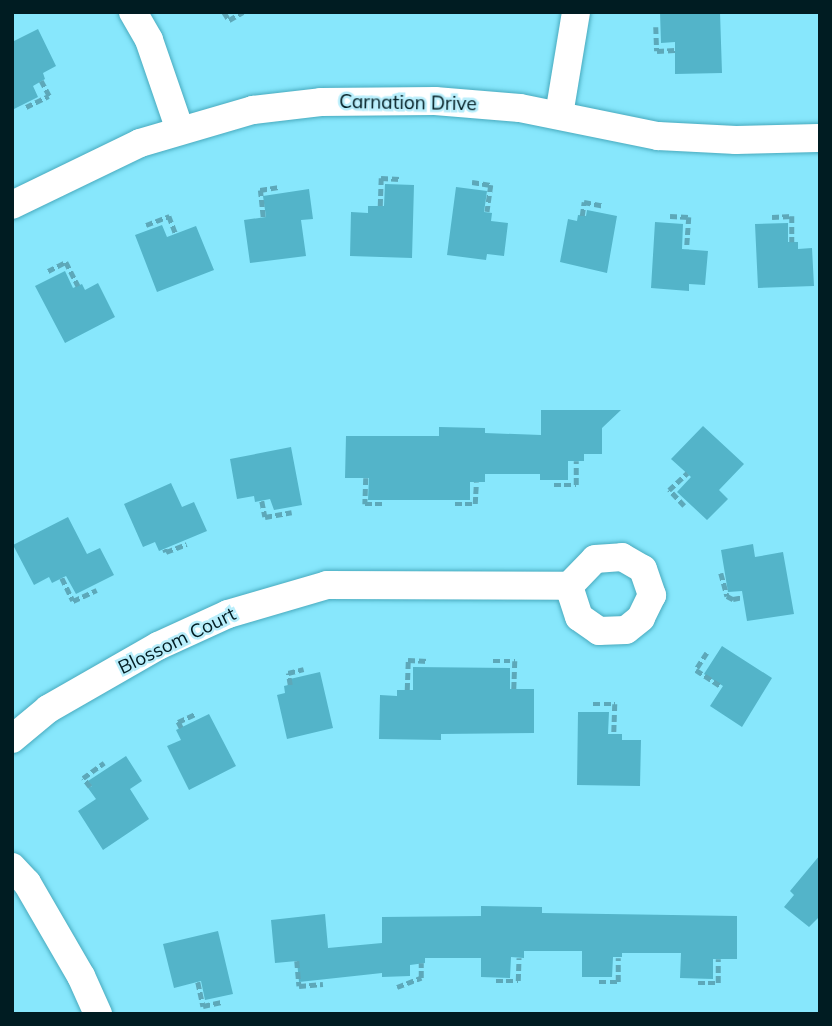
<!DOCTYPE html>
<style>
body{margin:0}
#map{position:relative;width:832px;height:1026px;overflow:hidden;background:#87e7fc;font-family:Mulish,sans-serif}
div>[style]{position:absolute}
.building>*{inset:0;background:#53b4c9}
.path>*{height:4.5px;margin-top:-2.25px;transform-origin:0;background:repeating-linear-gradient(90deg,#5da8b9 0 7px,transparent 0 10.5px)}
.roads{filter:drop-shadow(0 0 2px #48aabe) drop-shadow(0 0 2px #48aabe)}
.street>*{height:28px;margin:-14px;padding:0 14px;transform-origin:14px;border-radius:14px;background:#fff}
span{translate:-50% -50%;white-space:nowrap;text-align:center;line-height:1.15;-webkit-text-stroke:5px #b9eefb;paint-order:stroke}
.street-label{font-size:19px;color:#001c22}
.frame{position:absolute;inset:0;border:14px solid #001c22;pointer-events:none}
</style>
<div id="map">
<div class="building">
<div style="clip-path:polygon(660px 12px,720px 12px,722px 73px,675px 74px,675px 42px,661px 43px)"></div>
<div style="clip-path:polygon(38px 29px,56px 66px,43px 73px,45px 79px,33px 86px,38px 97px,12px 110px,12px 42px)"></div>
<div style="clip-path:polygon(385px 184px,414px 185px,412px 258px,350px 256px,351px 212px,368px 213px,368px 206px,384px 206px)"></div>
<div style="clip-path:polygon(456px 187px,487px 191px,484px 212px,492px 213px,491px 221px,508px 223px,504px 256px,487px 254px,486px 260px,447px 255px)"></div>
<div style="clip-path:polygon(309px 189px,313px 219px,301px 220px,306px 256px,250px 263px,244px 220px,266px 217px,263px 196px)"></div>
<div style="clip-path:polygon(587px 210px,617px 216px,607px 273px,560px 262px,568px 219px,577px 221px,578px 215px,586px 216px)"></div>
<div style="clip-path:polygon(655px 222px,683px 224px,682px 249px,708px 251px,705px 285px,689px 284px,689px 291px,651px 288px)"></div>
<div style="clip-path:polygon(788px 223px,788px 242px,798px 242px,798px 249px,812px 248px,814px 286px,758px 288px,755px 224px)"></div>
<div style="clip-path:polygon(162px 225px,167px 237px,196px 226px,214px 270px,157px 292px,135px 235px)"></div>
<div style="clip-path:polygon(65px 271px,73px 288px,82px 284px,85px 290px,98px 283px,115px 317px,65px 343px,35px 286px)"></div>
<div style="clip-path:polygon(541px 410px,621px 410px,602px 428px,602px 454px,584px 454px,584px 461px,568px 461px,568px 480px,540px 480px,540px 474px,485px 474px,485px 482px,470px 482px,470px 500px,368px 500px,369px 478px,345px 478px,346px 436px,439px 436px,439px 427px,485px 428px,485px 433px,541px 435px)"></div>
<div style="clip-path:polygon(703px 426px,744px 464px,719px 490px,728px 499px,707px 520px,677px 492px,691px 477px,671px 459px)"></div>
<div style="clip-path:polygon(291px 447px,302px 505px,274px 510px,270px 499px,255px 502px,254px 496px,237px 499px,230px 459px)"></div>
<div style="clip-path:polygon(171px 483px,182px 507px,194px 502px,207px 531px,159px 551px,155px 542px,143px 547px,124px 504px)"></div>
<div style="clip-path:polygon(68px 517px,87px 554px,100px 548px,114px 575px,76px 594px,66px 576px,52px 583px,49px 577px,34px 585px,13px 545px)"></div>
<div style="clip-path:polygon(753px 544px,755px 557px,783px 552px,794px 614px,747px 621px,742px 591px,728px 592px,721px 550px)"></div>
<div style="clip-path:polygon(722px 646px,772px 678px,742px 727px,710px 706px,723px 686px,704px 674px)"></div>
<div style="clip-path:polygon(413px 667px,510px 668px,510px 689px,534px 689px,534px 733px,441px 734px,441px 740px,379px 739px,380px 695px,397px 696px,397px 690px,413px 690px)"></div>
<div style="clip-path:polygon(320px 672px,333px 728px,287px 739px,277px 695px,285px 693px,284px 686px,292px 684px,290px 679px)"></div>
<div style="clip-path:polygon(578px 712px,609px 712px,608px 734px,622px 734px,622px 740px,641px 740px,640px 786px,577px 785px)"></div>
<div style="clip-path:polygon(209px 714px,236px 766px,189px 790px,167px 746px,181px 740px,176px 730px)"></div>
<div style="clip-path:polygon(126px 756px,142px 781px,130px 789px,149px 819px,103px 850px,78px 811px,96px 799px,88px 788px,92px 786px,88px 781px)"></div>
<div style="clip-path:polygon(820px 855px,820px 916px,809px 927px,784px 907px,794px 895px,790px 891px)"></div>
<div style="clip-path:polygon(481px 906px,542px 907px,542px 913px,737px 916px,737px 959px,713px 959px,713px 979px,680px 978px,681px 953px,622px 953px,622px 957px,613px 957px,612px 977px,582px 977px,582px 951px,524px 951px,524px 958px,511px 957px,510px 978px,481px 977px,481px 958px,425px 958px,425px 963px,410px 965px,410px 976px,382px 977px,382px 973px,299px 982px,297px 961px,275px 963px,271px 920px,325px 914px,328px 948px,382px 943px,382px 917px,481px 916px)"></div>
<div style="clip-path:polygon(218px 931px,233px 994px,205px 1000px,201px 981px,174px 988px,163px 944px)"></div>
</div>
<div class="path">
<div style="left:224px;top:12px;width:9px;rotate:58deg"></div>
<div style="left:229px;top:20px;width:16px;rotate:-30deg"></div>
<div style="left:656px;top:27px;width:24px;rotate:88deg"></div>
<div style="left:657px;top:51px;width:18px;rotate:-3deg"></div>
<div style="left:26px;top:107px;width:25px;rotate:-26deg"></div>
<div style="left:49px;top:96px;width:17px;rotate:-118deg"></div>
<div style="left:472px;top:182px;width:19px;rotate:9deg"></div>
<div style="left:491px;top:185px;width:27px;rotate:98deg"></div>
<div style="left:380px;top:206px;width:28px;rotate:-88deg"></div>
<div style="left:381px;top:178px;width:19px;rotate:3deg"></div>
<div style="left:582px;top:216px;width:14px;rotate:-82deg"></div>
<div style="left:584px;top:202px;width:20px;rotate:11deg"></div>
<div style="left:670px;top:216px;width:19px;rotate:3deg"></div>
<div style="left:689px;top:217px;width:32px;rotate:94deg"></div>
<div style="left:263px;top:217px;width:27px;rotate:-96deg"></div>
<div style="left:260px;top:190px;width:20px;rotate:-9deg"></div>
<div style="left:772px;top:217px;width:20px;rotate:-3deg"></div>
<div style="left:792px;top:216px;width:26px;rotate:90deg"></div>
<div style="left:146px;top:225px;width:25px;rotate:-21deg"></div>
<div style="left:169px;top:216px;width:19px;rotate:69deg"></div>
<div style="left:48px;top:271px;width:20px;rotate:-27deg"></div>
<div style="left:66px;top:262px;width:27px;rotate:63deg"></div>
<div style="left:366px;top:478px;width:26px;rotate:92deg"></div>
<div style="left:365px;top:504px;width:21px"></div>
<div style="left:554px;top:485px;width:22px"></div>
<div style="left:576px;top:485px;width:24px;rotate:-90deg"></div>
<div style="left:262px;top:501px;width:16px;rotate:79deg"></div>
<div style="left:265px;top:517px;width:27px;rotate:-10deg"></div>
<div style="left:455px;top:504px;width:20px"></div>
<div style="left:475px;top:504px;width:22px;rotate:-87deg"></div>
<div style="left:684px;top:506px;width:22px;rotate:-133deg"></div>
<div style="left:669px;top:490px;width:25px;rotate:-43deg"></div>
<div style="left:165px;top:549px;width:3px;rotate:72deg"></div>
<div style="left:166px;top:552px;width:22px;rotate:-21deg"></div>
<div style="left:721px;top:573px;width:24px;rotate:75deg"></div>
<div style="left:727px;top:596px;width:7px;rotate:27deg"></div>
<div style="left:733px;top:599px;width:10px;rotate:-11deg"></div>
<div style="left:62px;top:578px;width:25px;rotate:64deg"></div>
<div style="left:73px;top:601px;width:26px;rotate:-25deg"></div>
<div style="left:707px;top:653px;width:20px;rotate:123deg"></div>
<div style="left:696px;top:670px;width:31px;rotate:33deg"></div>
<div style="left:493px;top:661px;width:22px"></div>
<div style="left:515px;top:661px;width:28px;rotate:92deg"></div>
<div style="left:290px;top:685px;width:12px;rotate:-99deg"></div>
<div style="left:288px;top:673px;width:16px;rotate:-14deg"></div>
<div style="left:407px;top:690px;width:30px;rotate:-88deg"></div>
<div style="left:408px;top:660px;width:20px;rotate:3deg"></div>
<div style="left:593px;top:704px;width:22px"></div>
<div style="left:615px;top:704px;width:30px;rotate:92deg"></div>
<div style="left:181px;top:728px;width:7px;rotate:-117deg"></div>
<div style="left:178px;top:722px;width:19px;rotate:-25deg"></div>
<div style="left:90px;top:787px;width:11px;rotate:-128deg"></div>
<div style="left:83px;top:778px;width:26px;rotate:-36deg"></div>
<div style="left:297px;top:961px;width:25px;rotate:85deg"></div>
<div style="left:299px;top:986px;width:24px;rotate:-5deg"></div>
<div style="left:496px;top:981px;width:22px"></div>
<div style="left:518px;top:981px;width:23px;rotate:-88deg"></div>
<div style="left:198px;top:982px;width:25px;rotate:78deg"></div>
<div style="left:203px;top:1006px;width:19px;rotate:-12deg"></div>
<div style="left:599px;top:982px;width:19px"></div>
<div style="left:618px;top:982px;width:24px;rotate:-90deg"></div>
<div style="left:698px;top:983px;width:20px"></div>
<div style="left:718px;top:983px;width:24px;rotate:-90deg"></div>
<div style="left:397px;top:987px;width:26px;rotate:-21deg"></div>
<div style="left:421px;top:978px;width:15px;rotate:-90deg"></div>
</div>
<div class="roads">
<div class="street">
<div style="left:133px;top:12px;width:32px;rotate:60deg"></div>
<div style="left:149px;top:40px;width:95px;rotate:71deg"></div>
<div style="left:559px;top:115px;width:104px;rotate:-80.6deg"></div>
<div style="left:12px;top:205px;width:142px;rotate:-25.8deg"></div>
<div style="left:140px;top:143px;width:118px;rotate:-16.3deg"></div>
<div style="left:253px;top:110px;width:68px;rotate:-6.7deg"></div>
<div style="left:321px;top:102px;width:114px;rotate:-0.5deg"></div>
<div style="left:435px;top:101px;width:85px;rotate:4.7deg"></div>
<div style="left:520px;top:108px;width:141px;rotate:11.5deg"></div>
<div style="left:658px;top:136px;width:78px;rotate:2.9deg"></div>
<div style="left:736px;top:140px;width:84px;rotate:-1.4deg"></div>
<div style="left:622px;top:557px;width:24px;rotate:30deg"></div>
<div style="left:643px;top:569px;width:28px;rotate:71deg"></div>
<div style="left:652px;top:595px;width:25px;rotate:116deg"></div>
<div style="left:641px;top:618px;width:19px;rotate:141deg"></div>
<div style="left:626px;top:630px;width:27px;rotate:178deg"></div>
<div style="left:599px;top:631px;width:24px;rotate:-145deg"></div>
<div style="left:579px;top:617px;width:33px;rotate:-108deg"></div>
<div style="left:569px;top:586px;width:37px;rotate:-46deg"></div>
<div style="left:595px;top:559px;width:27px;rotate:-4deg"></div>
<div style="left:12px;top:739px;width:47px;rotate:-39.8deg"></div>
<div style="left:48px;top:709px;width:127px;rotate:-29.8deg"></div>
<div style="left:158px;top:646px;width:77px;rotate:-24.6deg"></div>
<div style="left:228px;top:614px;width:103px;rotate:-16.3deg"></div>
<div style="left:327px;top:585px;width:242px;rotate:0.2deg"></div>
<div style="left:12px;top:867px;width:22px;rotate:47deg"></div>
<div style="left:27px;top:883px;width:108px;rotate:59.9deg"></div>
<div style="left:81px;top:976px;width:42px;rotate:65.9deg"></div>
</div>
</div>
<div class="street-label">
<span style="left:408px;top:103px;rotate:1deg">Carnation Drive</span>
<span style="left:177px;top:641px;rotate:-26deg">Blossom Court</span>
</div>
<div class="frame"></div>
</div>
